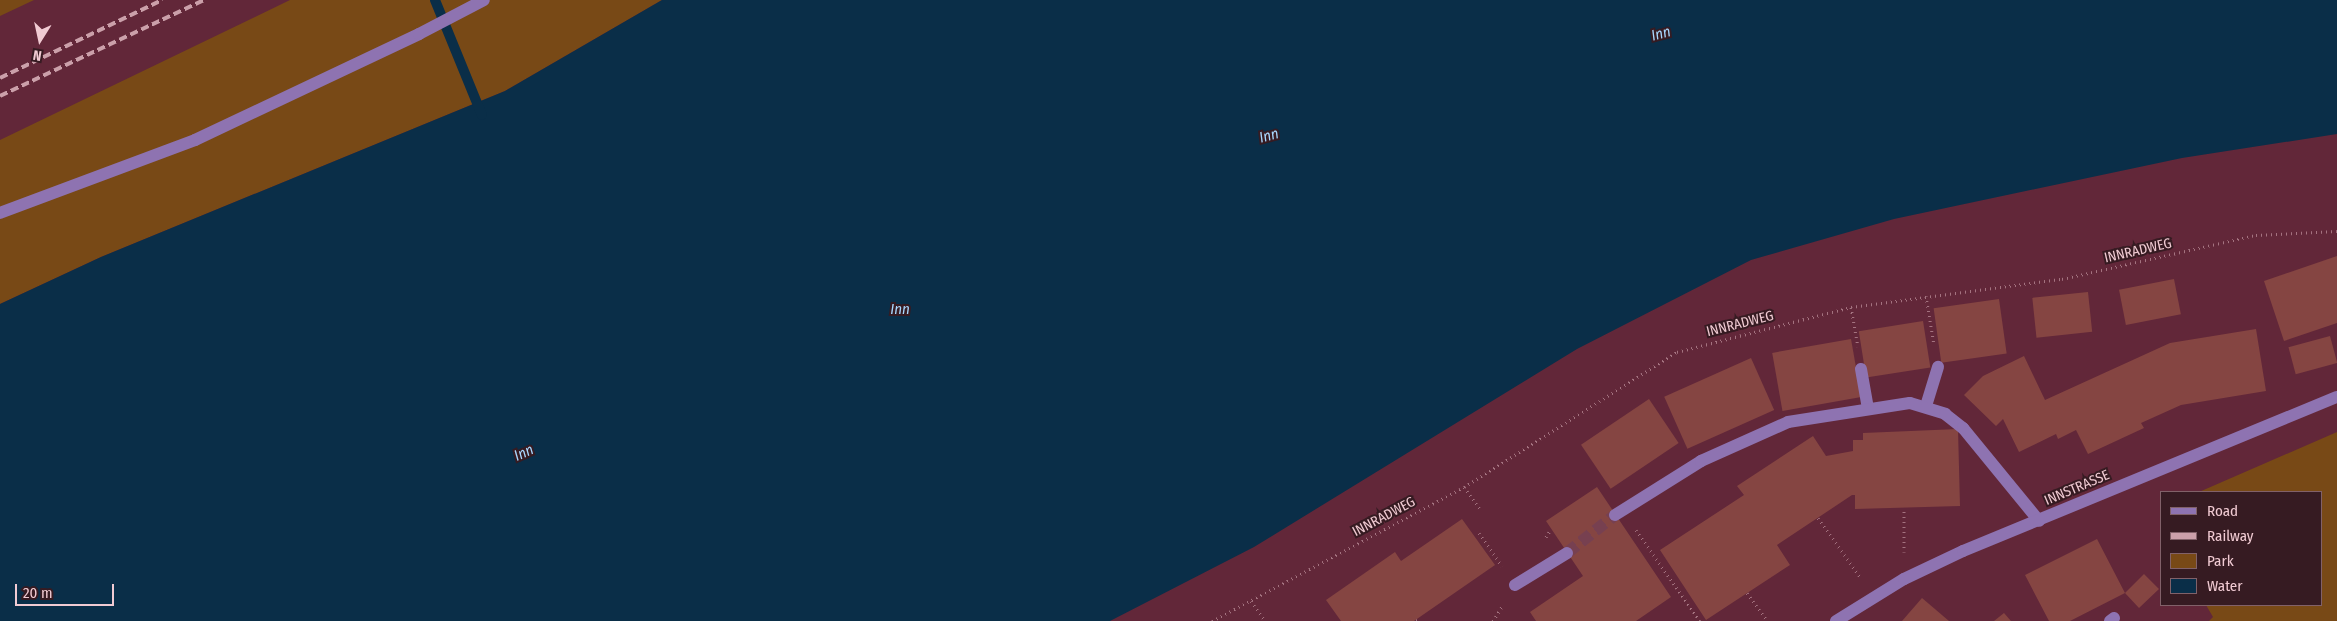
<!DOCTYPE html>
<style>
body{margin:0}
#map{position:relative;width:2337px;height:621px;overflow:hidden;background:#622739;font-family:"Fira Sans Condensed",sans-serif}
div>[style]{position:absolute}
.green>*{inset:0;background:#784916}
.water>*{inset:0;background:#0a2e48}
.stream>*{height:10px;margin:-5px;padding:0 5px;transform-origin:5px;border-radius:5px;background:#0a2e48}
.building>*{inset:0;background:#854542;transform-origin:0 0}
.minor-tunnel>*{height:12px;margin-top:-6px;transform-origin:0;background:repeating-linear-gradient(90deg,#774050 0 12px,transparent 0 18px)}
.path>*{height:3px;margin-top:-1.5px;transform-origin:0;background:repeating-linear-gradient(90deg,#a47380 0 1px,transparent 0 5px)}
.minor>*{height:12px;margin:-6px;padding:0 6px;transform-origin:6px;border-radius:6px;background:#8e73b1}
.rail>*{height:4px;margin-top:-2px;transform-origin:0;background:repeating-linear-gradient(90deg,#cba0aa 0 8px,transparent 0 12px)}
span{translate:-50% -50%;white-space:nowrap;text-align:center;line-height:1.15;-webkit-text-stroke:4px #361b22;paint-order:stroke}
.street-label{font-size:14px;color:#f1cbd3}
.water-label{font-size:15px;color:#a8d7fe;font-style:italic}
.legend{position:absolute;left:2160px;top:491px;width:162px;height:115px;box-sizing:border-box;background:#361b22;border:1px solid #816169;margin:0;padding:6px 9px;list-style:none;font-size:15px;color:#f1cbd3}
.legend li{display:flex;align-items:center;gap:10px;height:25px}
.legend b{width:25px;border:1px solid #816169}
.north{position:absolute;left:15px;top:15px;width:50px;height:50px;-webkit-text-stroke:4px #361b22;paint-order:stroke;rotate:190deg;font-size:14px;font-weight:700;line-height:20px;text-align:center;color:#f1cbd3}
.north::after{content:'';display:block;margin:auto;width:18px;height:22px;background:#f1cbd3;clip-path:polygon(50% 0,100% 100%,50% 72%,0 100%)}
.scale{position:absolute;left:15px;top:584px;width:99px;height:22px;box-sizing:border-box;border:2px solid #f1cbd3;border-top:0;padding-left:6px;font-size:15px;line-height:18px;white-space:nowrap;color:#f1cbd3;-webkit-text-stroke:4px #361b22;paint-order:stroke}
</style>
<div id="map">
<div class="green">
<div style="clip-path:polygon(0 0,34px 0,0 16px)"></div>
<div style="clip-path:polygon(290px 0,662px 0,505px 91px,101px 257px,0 304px,0 140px)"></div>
<div style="clip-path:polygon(2337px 432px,2337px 621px,2209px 621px,2213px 617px,2206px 605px,2321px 605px,2321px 492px,2199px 492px)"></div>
</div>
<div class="water">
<div style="clip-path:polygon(662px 0,2337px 0,2337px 134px,2182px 158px,1894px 219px,1751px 260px,1577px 349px,1254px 547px,1110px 621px,0 621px,0 304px,101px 257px,505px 91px)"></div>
</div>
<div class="stream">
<div style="left:435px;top:0;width:124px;rotate:67.8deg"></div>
</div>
<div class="building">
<div style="clip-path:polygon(2337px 256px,2337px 323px,2284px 341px,2264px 281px)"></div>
<div style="left:2174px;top:279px;width:36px;height:56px;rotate:79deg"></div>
<div style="left:2088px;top:292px;width:40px;height:56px;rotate:84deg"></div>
<div style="left:1999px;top:299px;width:55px;height:66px;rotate:82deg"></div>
<div style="left:1923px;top:321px;width:47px;height:65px;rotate:81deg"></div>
<div style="clip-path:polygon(2256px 329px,2266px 391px,2181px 405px,2141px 423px,2144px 428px,2088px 454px,2076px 430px,2058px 439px,2056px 434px,2019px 452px,2003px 419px,1996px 426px,1964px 395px,1983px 376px,2024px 356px,2045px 400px,2170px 343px)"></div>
<div style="left:2330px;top:336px;width:28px;height:43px;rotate:75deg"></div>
<div style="left:1851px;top:339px;width:59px;height:80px;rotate:80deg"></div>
<div style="left:1751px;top:358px;width:57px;height:95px;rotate:66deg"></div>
<div style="left:1649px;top:399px;width:53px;height:82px;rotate:56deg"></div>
<div style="clip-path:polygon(1958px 429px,1960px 506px,1855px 509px,1855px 495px,1852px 495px,1777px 545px,1790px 565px,1706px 620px,1660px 550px,1744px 495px,1737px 486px,1813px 436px,1826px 456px,1853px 451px,1853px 440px,1863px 440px,1863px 433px)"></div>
<div style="clip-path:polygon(1597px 487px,1671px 597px,1636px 621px,1536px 621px,1530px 612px,1583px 576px,1546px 521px)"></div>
<div style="clip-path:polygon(1462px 519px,1495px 565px,1414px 621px,1341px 621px,1326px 600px,1395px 552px,1401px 561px)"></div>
<div style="clip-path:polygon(2097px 539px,2125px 593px,2144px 574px,2159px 589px,2139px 608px,2125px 593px,2070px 621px,2049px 621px,2025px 575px)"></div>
<div style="clip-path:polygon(1922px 598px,1949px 621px,1902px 621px)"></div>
<div style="clip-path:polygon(2004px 613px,2011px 621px,1994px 621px)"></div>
</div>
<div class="minor-tunnel">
<div style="left:1567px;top:553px;width:61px;rotate:-38.4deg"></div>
</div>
<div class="path">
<div style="left:1926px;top:296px;width:50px;rotate:80.7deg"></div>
<div style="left:1851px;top:307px;width:40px;rotate:80deg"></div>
<div style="left:1464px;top:487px;width:26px;rotate:54deg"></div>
<div style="left:1818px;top:518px;width:74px;rotate:54.4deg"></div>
<div style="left:1636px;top:530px;width:111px;rotate:54.9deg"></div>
<div style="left:1479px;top:533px;width:40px;rotate:55.1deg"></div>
<div style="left:1546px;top:537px;width:9px;rotate:-58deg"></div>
<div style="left:1904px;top:552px;width:44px;rotate:-90deg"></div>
<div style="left:1747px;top:593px;width:34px;rotate:54deg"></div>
<div style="left:1251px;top:601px;width:24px;rotate:55deg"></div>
<div style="left:1416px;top:620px;width:3px;rotate:18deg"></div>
<div style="left:1212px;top:621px;width:285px;rotate:-28deg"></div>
<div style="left:1464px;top:487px;width:252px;rotate:-32.4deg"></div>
<div style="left:1677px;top:352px;width:180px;rotate:-14.5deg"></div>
<div style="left:1851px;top:307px;width:213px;rotate:-7.6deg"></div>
<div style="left:2062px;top:279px;width:199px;rotate:-12.8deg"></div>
<div style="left:2256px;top:235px;width:81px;rotate:-2.8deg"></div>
<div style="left:1493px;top:621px;width:19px;rotate:-58deg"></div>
</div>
<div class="minor">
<div style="left:0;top:213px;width:208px;rotate:-20.5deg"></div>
<div style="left:195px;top:140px;width:248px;rotate:-25.3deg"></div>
<div style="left:419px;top:34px;width:73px;rotate:-27.6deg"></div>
<div style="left:1861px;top:369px;width:40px;rotate:80deg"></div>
<div style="left:1926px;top:406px;width:41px;rotate:-72.9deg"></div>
<div style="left:1615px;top:515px;width:102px;rotate:-32.1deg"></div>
<div style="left:1701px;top:461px;width:95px;rotate:-24.1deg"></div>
<div style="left:1788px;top:422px;width:123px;rotate:-8.9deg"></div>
<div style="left:1910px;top:403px;width:37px;rotate:17deg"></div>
<div style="left:1945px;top:414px;width:23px;rotate:38deg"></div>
<div style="left:1963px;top:428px;width:120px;rotate:50.7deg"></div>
<div style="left:1515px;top:585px;width:61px;rotate:-31.6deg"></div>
<div style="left:1836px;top:621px;width:80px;rotate:-31.7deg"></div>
<div style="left:1904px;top:579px;width:65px;rotate:-25.4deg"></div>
<div style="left:1963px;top:551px;width:404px;rotate:-22.4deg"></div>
<div style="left:2110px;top:621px;width:5px;rotate:-37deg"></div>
</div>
<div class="rail">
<div style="left:0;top:78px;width:180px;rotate:-25.7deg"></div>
<div style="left:0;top:96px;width:225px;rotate:-25.2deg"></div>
</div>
<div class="street-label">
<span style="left:2138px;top:251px;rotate:-13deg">INNRADWEG</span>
<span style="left:1740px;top:324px;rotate:-14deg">INNRADWEG</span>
<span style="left:2077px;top:488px;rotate:-23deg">INNSTRASSE</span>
<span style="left:1384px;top:517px;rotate:-28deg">INNRADWEG</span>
</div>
<div class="water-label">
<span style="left:1661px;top:34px;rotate:-15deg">Inn</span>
<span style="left:1269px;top:136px;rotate:-15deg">Inn</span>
<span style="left:900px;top:310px">Inn</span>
<span style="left:524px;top:453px;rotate:-24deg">Inn</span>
</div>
<ul class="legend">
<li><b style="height:6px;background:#8e73b1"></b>Road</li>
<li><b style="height:6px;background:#cba0aa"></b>Railway</li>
<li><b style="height:14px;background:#784916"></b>Park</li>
<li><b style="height:14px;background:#0a2e48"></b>Water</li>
</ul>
<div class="north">N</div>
<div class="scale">20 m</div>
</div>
